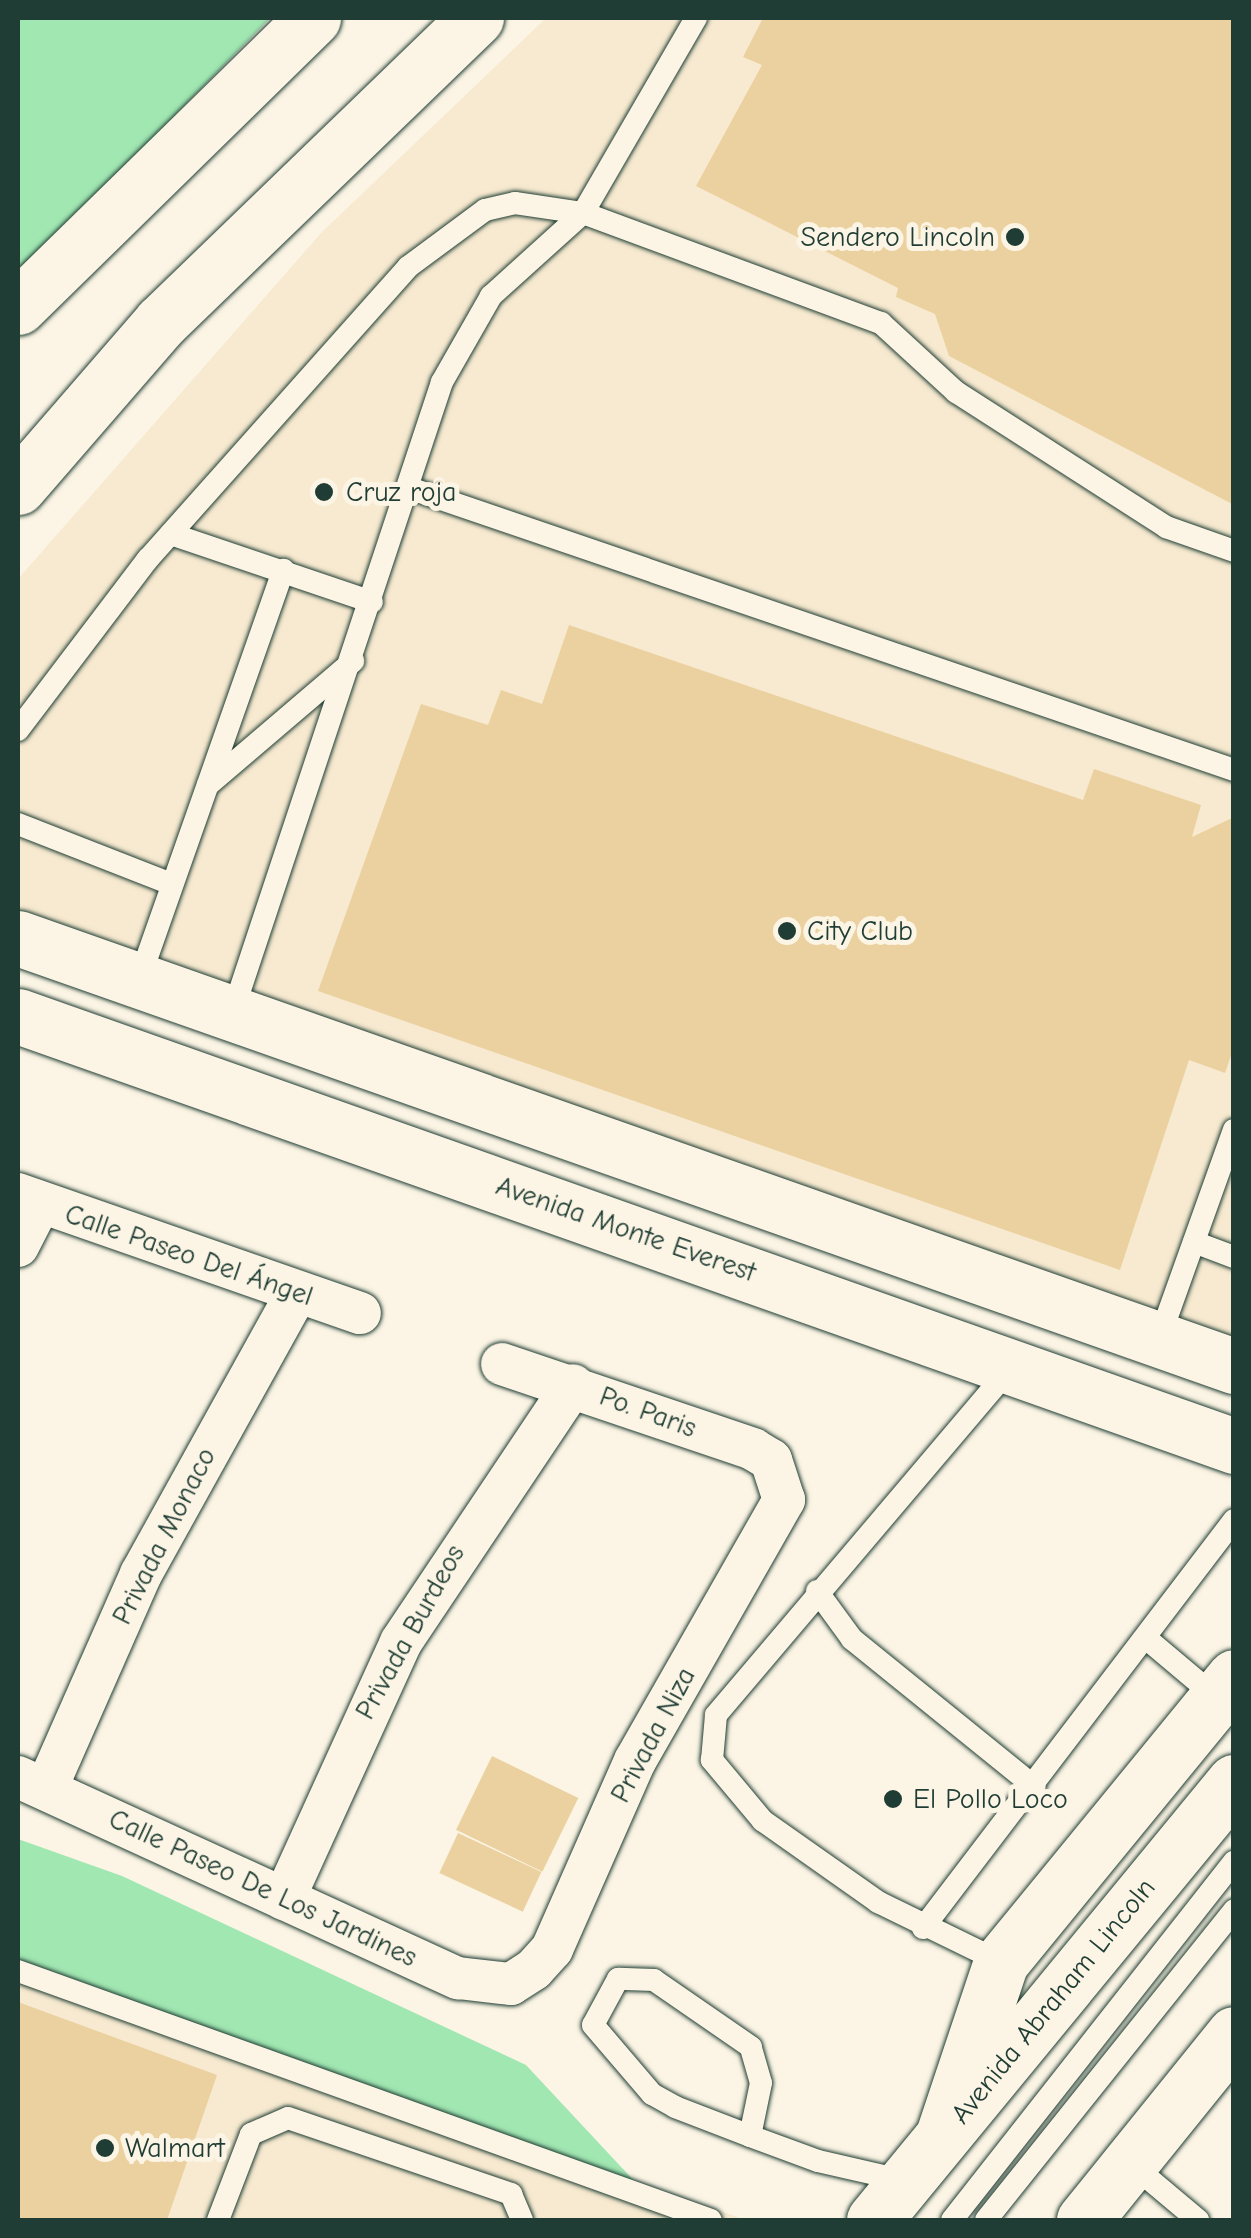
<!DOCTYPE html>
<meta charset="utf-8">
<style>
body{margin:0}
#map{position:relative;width:1251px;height:2238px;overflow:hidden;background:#fcf5e5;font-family:"Comic Neue",sans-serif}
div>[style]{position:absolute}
.built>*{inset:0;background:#f7ead0}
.green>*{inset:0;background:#a1e7b2}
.building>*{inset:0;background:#ebd1a0;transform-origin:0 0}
.roads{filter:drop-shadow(0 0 2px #1f3d34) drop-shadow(0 0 2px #1f3d34)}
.lane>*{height:22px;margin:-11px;padding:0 11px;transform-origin:11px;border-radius:11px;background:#fcf5e5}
.street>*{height:42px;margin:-21px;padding:0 21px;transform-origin:21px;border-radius:21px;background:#fcf5e5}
.secondary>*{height:55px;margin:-27.5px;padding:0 27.5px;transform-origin:27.5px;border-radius:27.5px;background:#fcf5e5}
.primary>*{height:55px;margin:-27.5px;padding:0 27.5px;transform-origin:27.5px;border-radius:27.5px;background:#fcf5e5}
.dots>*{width:28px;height:28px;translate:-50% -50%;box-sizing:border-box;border:5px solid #fcf5e5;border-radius:50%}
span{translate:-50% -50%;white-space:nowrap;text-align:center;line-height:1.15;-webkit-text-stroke:10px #fcf5e5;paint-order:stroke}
.poi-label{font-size:28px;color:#1f3d34}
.right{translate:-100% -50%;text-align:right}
.left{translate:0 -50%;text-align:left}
.street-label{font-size:28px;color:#1f3d34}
.frame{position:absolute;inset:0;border:20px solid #1f3d34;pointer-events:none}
</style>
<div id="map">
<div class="built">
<div style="clip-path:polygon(546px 18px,1233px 18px,1233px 1340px,18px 910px,18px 579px,321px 233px)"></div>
<div style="clip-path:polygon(18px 1961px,746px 2220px,18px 2220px)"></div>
</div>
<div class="green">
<div style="clip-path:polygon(18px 18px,270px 18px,18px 276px)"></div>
<div style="clip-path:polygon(18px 1839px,122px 1876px,526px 2065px,637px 2184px,18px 1959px)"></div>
</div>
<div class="building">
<div style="clip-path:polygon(763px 18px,1234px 18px,1234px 505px,949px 356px,935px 314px,896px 297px,898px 288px,696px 186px,762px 65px,743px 57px)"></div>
<div style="clip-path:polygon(569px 625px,1083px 800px,1094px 769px,1201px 805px,1192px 837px,1234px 817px,1234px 1047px,1225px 1073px,1189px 1060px,1120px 1270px,318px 991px,421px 704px,488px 725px,501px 690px,542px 704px)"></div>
<div style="left:492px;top:1756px;width:96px;height:82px;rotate:26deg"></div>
<div style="left:458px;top:1833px;width:92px;height:44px;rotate:25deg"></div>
<div style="clip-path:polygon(18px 2002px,217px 2075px,167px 2220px,18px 2220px)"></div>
</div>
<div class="roads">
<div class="lane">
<div style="left:696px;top:18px;width:225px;rotate:120.1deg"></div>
<div style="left:583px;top:213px;width:318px;rotate:20.3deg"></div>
<div style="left:881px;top:323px;width:102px;rotate:42.6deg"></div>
<div style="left:956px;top:392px;width:250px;rotate:32.7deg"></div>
<div style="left:1166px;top:527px;width:72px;rotate:19.4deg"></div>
<div style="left:409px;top:488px;width:872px;rotate:18.87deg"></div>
<div style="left:171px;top:534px;width:212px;rotate:18.7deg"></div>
<div style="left:18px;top:730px;width:215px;rotate:-52.8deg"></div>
<div style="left:148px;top:559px;width:391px;rotate:-48.3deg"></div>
<div style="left:408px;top:267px;width:96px;rotate:-36.5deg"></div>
<div style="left:485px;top:210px;width:31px;rotate:-13deg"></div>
<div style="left:515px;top:203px;width:69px;rotate:8.4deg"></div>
<div style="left:208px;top:785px;width:191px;rotate:-40.5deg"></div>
<div style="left:18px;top:824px;width:164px;rotate:21.4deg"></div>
<div style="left:139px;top:980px;width:435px;rotate:-70.6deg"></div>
<div style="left:232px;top:1014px;width:666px;rotate:-71.62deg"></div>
<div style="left:442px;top:382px;width:99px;rotate:-60.3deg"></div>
<div style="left:491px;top:296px;width:124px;rotate:-42.1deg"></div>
<div style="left:1194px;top:1242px;width:43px;rotate:20.6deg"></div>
<div style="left:1159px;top:1339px;width:222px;rotate:-70.3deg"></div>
<div style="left:817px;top:1591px;width:59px;rotate:53.9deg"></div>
<div style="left:852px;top:1639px;width:235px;rotate:39deg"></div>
<div style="left:1147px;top:1639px;width:92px;rotate:40.1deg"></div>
<div style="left:923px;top:1928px;width:513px;rotate:-52.68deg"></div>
<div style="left:1001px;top:1962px;width:137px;rotate:-154deg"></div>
<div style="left:878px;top:1902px;width:141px;rotate:-144.8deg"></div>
<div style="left:763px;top:1821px;width:80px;rotate:-129.9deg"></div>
<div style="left:712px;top:1760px;width:45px;rotate:-84.9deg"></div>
<div style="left:716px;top:1715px;width:458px;rotate:-49.7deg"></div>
<div style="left:18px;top:1971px;width:736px;rotate:19.76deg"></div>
<div style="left:750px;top:2136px;width:54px;rotate:-78.3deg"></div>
<div style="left:761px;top:2083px;width:37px;rotate:-106deg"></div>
<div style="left:751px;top:2047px;width:118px;rotate:-145.4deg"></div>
<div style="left:654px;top:1980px;width:36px;rotate:-178deg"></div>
<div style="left:618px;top:1979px;width:52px;rotate:118.5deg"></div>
<div style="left:593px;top:2025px;width:91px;rotate:49.5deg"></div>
<div style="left:652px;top:2094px;width:26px;rotate:29deg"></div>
<div style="left:675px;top:2107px;width:80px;rotate:21.1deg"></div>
<div style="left:750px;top:2136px;width:72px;rotate:20.2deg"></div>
<div style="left:818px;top:2161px;width:89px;rotate:12.9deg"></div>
<div style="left:1130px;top:2163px;width:89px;rotate:40deg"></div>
<div style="left:218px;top:2220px;width:92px;rotate:-69deg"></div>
<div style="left:251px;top:2134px;width:40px;rotate:-23.4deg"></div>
<div style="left:288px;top:2118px;width:236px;rotate:18.8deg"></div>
<div style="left:511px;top:2194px;width:28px;rotate:67deg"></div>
<div style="left:952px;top:2220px;width:456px;rotate:-51.8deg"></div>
<div style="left:986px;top:2220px;width:397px;rotate:-51.3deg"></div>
</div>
<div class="street">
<div style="left:18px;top:1194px;width:362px;rotate:19.2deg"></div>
<div style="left:18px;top:1246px;width:48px;rotate:-62.9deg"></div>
<div style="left:18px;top:1777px;width:484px;rotate:24.6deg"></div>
<div style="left:458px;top:1978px;width:53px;rotate:6.5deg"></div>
<div style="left:511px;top:1984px;width:27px;rotate:-33deg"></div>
<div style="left:534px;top:1969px;width:27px;rotate:-48deg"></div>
<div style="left:552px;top:1949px;width:206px;rotate:-66.2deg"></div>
<div style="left:635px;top:1761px;width:301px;rotate:-60.3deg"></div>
<div style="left:784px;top:1500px;width:42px;rotate:-108deg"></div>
<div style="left:771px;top:1460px;width:21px;rotate:-149deg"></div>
<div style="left:753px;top:1449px;width:265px;rotate:-161.3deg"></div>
<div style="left:47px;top:1787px;width:233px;rotate:-66.2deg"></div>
<div style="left:141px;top:1574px;width:321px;rotate:-61deg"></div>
<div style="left:284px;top:1899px;width:282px;rotate:-65.5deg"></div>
<div style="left:401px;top:1642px;width:309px;rotate:-56.2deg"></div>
</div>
<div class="secondary">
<div style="left:18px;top:307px;width:413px;rotate:-44.4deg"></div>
<div style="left:18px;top:487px;width:218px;rotate:-49.1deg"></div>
<div style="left:161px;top:322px;width:438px;rotate:-44deg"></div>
<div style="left:18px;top:938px;width:1289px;rotate:19.39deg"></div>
<div style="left:18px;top:1016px;width:1290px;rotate:19.47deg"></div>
<div style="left:943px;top:2135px;width:182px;rotate:-71.5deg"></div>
<div style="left:1001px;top:1962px;width:368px;rotate:-50.7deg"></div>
</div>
<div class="primary">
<div style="left:874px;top:2220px;width:567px;rotate:-50.58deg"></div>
<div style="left:1084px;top:2220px;width:239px;rotate:-51.1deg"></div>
</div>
</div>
<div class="dots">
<div style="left:1015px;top:237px;background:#1f3d34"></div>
<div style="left:324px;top:492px;background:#1f3d34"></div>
<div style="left:787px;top:931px;background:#1f3d34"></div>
<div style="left:893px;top:1799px;background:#1f3d34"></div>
<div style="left:105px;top:2148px;background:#1f3d34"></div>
</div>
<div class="poi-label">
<span class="right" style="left:995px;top:237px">Sendero Lincoln</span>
<span class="left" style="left:346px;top:492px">Cruz roja</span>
<span class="left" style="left:807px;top:931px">City Club</span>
<span class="left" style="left:913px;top:1799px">El Pollo Loco</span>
<span class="left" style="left:125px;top:2148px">Walmart</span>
</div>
<div class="street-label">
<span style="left:626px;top:1229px;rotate:19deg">Avenida Monte Everest</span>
<span style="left:189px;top:1255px;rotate:19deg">Calle Paseo Del Ángel</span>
<span style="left:648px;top:1412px;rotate:20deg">Po. Paris</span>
<span style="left:164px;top:1536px;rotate:-63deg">Privada Monaco</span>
<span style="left:410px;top:1632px;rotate:-61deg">Privada Burdeos</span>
<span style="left:653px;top:1735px;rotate:-62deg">Privada Niza</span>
<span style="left:263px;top:1888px;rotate:25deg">Calle Paseo De Los Jardines</span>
<span style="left:1053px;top:2001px;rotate:-51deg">Avenida Abraham Lincoln</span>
</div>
<div class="frame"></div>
</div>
